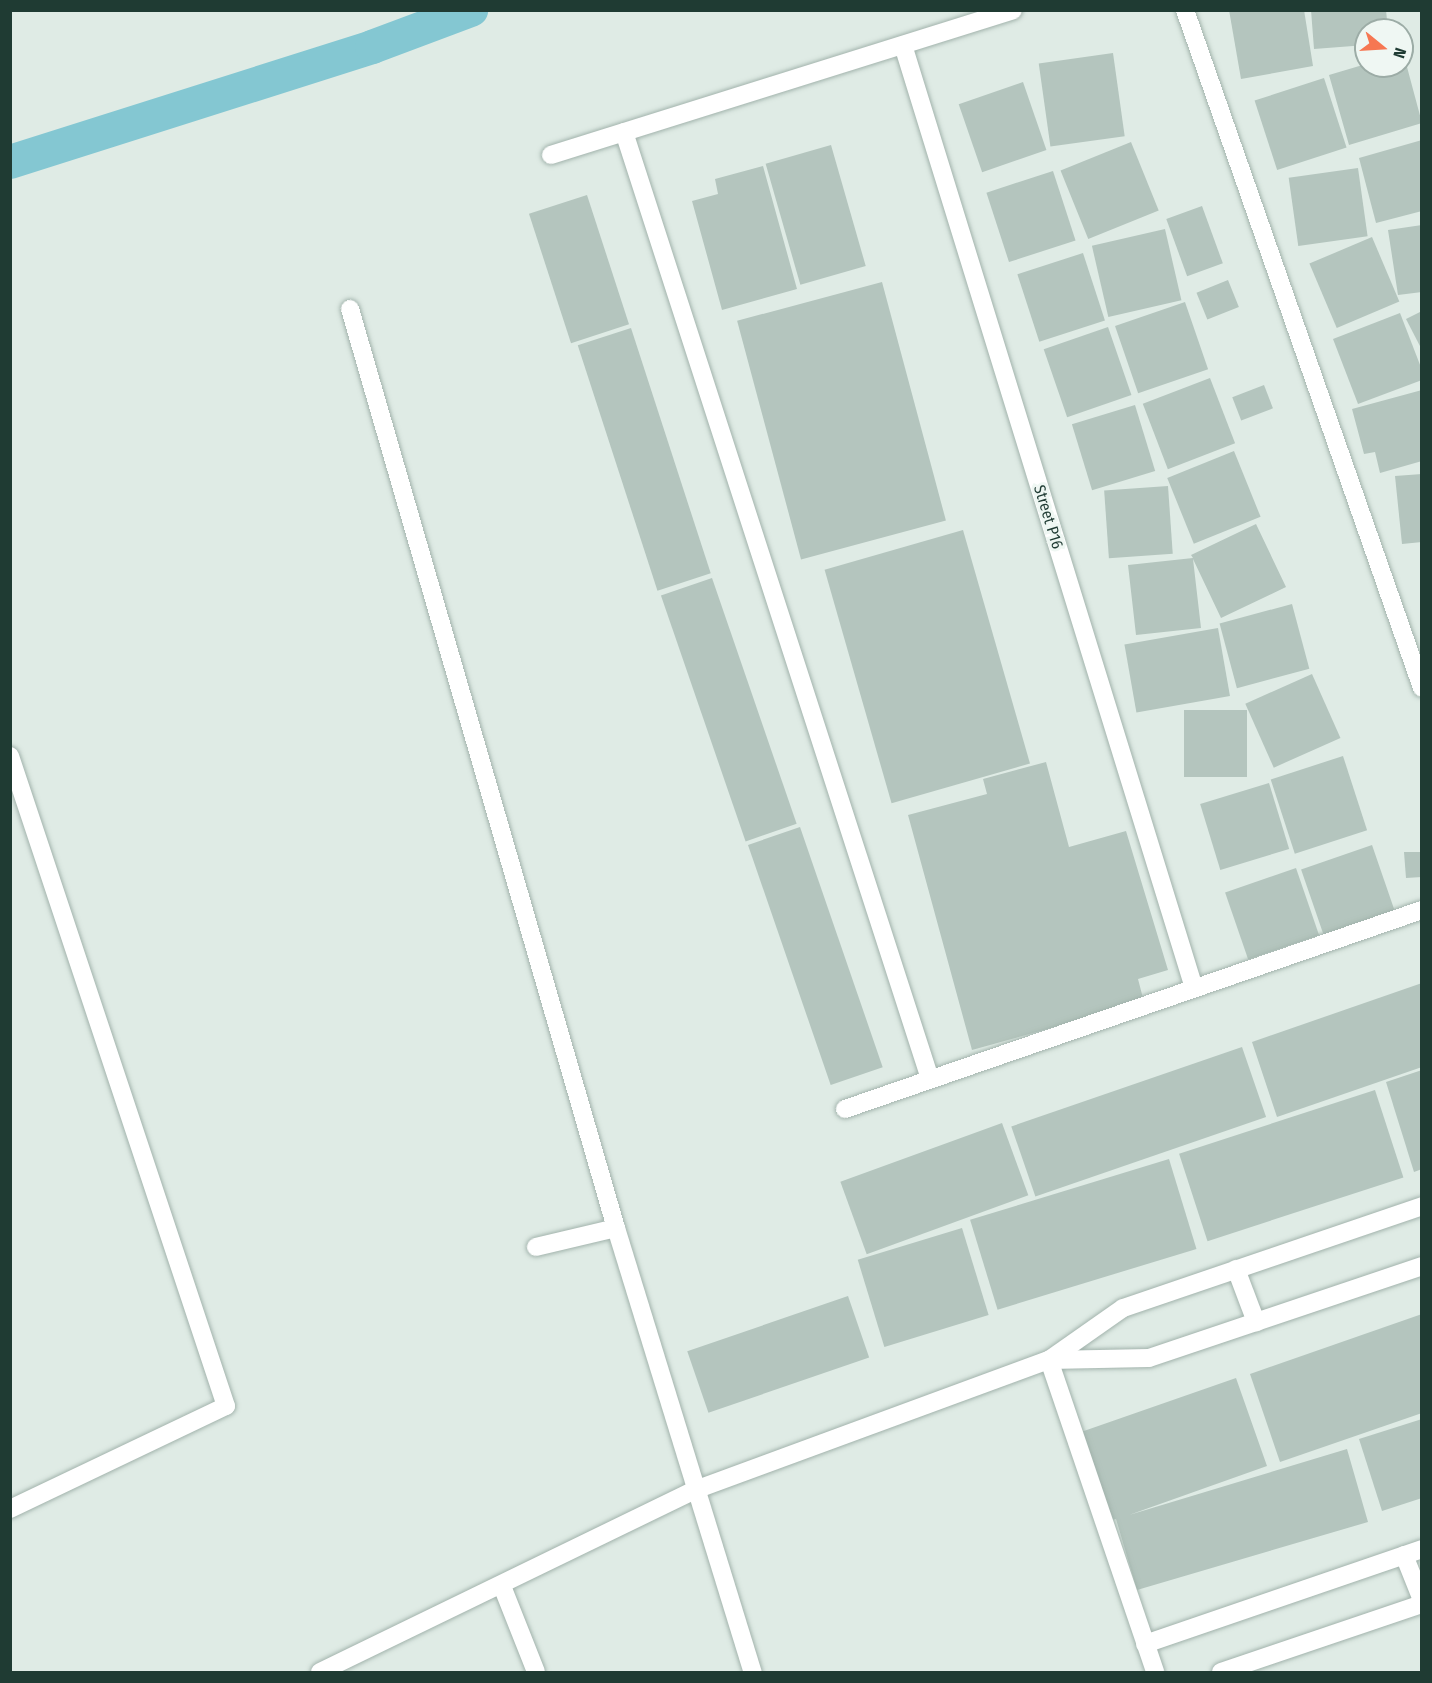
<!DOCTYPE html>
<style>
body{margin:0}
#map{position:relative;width:1432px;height:1683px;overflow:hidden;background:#dfebe5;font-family:"Fira Sans Condensed",sans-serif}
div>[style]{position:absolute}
.canal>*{height:34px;margin:-17px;padding:0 17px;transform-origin:17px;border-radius:17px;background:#84c7d2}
.building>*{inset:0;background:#b4c5be;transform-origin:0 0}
.roads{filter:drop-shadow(0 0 2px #a2b3ac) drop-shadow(0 0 2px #a2b3ac)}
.street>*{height:18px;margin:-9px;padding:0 9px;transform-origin:9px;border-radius:9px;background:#fff}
span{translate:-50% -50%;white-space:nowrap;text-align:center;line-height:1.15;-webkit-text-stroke:6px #eff7f3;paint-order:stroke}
.street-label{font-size:16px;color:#1f3b33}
.frame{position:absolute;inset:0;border:12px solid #1f3b33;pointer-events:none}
.north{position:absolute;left:1354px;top:18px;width:60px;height:60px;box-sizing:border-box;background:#eff7f3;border:2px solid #9caca6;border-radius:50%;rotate:108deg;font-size:16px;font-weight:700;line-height:24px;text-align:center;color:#1f3b33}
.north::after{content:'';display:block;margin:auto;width:21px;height:27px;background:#f67752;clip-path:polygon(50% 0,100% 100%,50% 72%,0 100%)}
</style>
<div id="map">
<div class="canal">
<div style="left:10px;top:162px;width:380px;rotate:-17.6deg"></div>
<div style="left:372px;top:47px;width:106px;rotate:-20.5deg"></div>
</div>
<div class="building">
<div style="clip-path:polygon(1229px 10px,1304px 10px,1313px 66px,1241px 79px)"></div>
<div style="clip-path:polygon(1311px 10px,1386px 10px,1388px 30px,1366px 30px,1366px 45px,1314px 49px)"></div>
<div style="clip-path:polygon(1403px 52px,1422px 123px,1349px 145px,1329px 75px,1366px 64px,1402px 66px)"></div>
<div style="left:1113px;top:53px;width:84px;height:75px;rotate:82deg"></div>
<div style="left:1324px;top:78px;width:73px;height:73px;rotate:72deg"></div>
<div style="left:1023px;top:82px;width:72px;height:68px;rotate:71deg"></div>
<div style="clip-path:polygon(1422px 140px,1422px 211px,1376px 223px,1359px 158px)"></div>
<div style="left:1131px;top:142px;width:74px;height:76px;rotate:68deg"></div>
<div style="left:831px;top:145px;width:126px;height:68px;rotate:74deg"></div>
<div style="clip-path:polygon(763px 166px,797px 289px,722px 310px,692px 201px,718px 194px,715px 179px)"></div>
<div style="left:1358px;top:168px;width:69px;height:70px;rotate:82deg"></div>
<div style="left:1053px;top:171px;width:73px;height:70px;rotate:72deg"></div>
<div style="left:587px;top:195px;width:136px;height:61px;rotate:72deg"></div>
<div style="left:1202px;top:206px;width:61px;height:38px;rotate:70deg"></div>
<div style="clip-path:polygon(1422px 225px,1422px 292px,1398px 295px,1388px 230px)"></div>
<div style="left:1165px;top:229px;width:73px;height:75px;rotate:77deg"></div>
<div style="left:1372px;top:237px;width:70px;height:68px;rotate:67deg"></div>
<div style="left:1083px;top:253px;width:71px;height:69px;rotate:72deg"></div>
<div style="left:1228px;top:280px;width:29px;height:34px;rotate:68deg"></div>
<div style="left:882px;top:282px;width:247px;height:150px;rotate:75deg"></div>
<div style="left:1185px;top:302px;width:71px;height:74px;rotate:71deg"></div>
<div style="clip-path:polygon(1422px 311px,1422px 350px,1406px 319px)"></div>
<div style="clip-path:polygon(1400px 313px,1422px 370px,1422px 380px,1358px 404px,1333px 339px)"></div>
<div style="left:1108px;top:327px;width:72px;height:68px;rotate:71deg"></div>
<div style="left:631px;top:328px;width:258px;height:56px;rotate:72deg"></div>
<div style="left:1210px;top:378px;width:70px;height:72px;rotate:69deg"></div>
<div style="left:1264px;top:385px;width:25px;height:34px;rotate:69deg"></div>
<div style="clip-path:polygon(1422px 390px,1422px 461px,1380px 473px,1375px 452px,1364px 454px,1352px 409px)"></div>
<div style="left:1135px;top:405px;width:69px;height:66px;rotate:73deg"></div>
<div style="left:1234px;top:451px;width:71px;height:72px;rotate:68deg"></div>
<div style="clip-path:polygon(1422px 474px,1422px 542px,1402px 544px,1395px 476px)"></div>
<div style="left:1168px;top:486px;width:68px;height:64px;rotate:86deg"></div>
<div style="clip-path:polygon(1256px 524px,1286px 587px,1221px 618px,1193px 559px,1201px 628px,1136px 635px,1128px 565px,1193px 558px,1191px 555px)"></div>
<div style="left:963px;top:530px;width:243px;height:144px;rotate:74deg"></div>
<div style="left:712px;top:578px;width:260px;height:54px;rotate:71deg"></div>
<div style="left:1292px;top:604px;width:67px;height:75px;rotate:75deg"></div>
<div style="left:1218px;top:628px;width:69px;height:95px;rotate:80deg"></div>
<div style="left:1312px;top:674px;width:70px;height:73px;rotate:66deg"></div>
<div style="left:1247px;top:710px;width:67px;height:63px;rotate:90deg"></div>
<div style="left:1343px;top:756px;width:78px;height:76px;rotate:72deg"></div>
<div style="clip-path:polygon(1046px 762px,1069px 847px,1126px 831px,1168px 970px,1138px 979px,1144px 1002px,972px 1050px,908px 815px,987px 794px,983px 779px)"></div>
<div style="left:1269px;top:783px;width:69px;height:72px;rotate:73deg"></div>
<div style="left:800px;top:827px;width:254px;height:55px;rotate:71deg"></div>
<div style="left:1372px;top:845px;width:72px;height:75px;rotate:71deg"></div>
<div style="clip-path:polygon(1404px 852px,1422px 852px,1422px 877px,1406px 878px)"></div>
<div style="left:1296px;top:868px;width:71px;height:75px;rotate:71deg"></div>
<div style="clip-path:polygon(1422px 983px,1422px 1067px,1277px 1117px,1252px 1042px)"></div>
<div style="left:1242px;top:1047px;width:74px;height:244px;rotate:71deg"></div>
<div style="clip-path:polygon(1422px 1070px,1422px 1169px,1414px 1172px,1386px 1082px)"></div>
<div style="left:1375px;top:1090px;width:92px;height:206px;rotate:72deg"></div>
<div style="left:1002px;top:1123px;width:77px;height:172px;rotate:70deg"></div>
<div style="left:1169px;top:1159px;width:94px;height:208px;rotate:73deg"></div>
<div style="left:962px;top:1228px;width:91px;height:109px;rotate:73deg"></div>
<div style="left:848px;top:1296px;width:65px;height:170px;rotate:71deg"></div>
<div style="clip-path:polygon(1422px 1314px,1422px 1413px,1280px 1462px,1250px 1374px)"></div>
<div style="clip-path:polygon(1236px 1378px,1267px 1466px,1129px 1515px,1347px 1449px,1368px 1522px,1137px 1590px,1116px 1519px,1111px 1520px,1081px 1432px)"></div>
<div style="clip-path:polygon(1422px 1419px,1422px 1498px,1382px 1511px,1359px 1439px)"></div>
</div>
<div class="roads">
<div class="street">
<div style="left:1185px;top:10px;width:718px;rotate:70.73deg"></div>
<div style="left:903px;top:45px;width:987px;rotate:72.85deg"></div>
<div style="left:624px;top:132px;width:995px;rotate:72.09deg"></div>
<div style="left:551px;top:155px;width:484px;rotate:-17.4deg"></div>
<div style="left:350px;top:309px;width:957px;rotate:73.86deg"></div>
<div style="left:616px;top:1228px;width:465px;rotate:72.9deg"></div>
<div style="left:10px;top:756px;width:685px;rotate:71.62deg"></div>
<div style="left:226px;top:1406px;width:239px;rotate:154.5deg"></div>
<div style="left:845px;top:1109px;width:610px;rotate:-19.03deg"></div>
<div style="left:536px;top:1247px;width:82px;rotate:-13.4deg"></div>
<div style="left:1236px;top:1269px;width:57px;rotate:69.3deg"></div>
<div style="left:1049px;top:1360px;width:100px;rotate:-1.1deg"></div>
<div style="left:1149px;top:1358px;width:288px;rotate:-18.6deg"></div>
<div style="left:1049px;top:1360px;width:330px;rotate:71.2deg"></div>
<div style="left:1404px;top:1555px;width:48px;rotate:68.2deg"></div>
<div style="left:502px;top:1586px;width:92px;rotate:68.4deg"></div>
<div style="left:1145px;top:1644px;width:293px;rotate:-18.9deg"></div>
<div style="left:320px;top:1672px;width:417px;rotate:-25.9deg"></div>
<div style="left:695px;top:1490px;width:377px;rotate:-20.2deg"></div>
<div style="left:1049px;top:1360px;width:90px;rotate:-35.1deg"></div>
<div style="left:1123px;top:1308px;width:316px;rotate:-18.8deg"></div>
<div style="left:1221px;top:1672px;width:212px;rotate:-18.7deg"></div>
</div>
</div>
<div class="street-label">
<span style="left:1048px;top:517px;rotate:73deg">Street P16</span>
</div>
<div class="frame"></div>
<div class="north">N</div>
</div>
